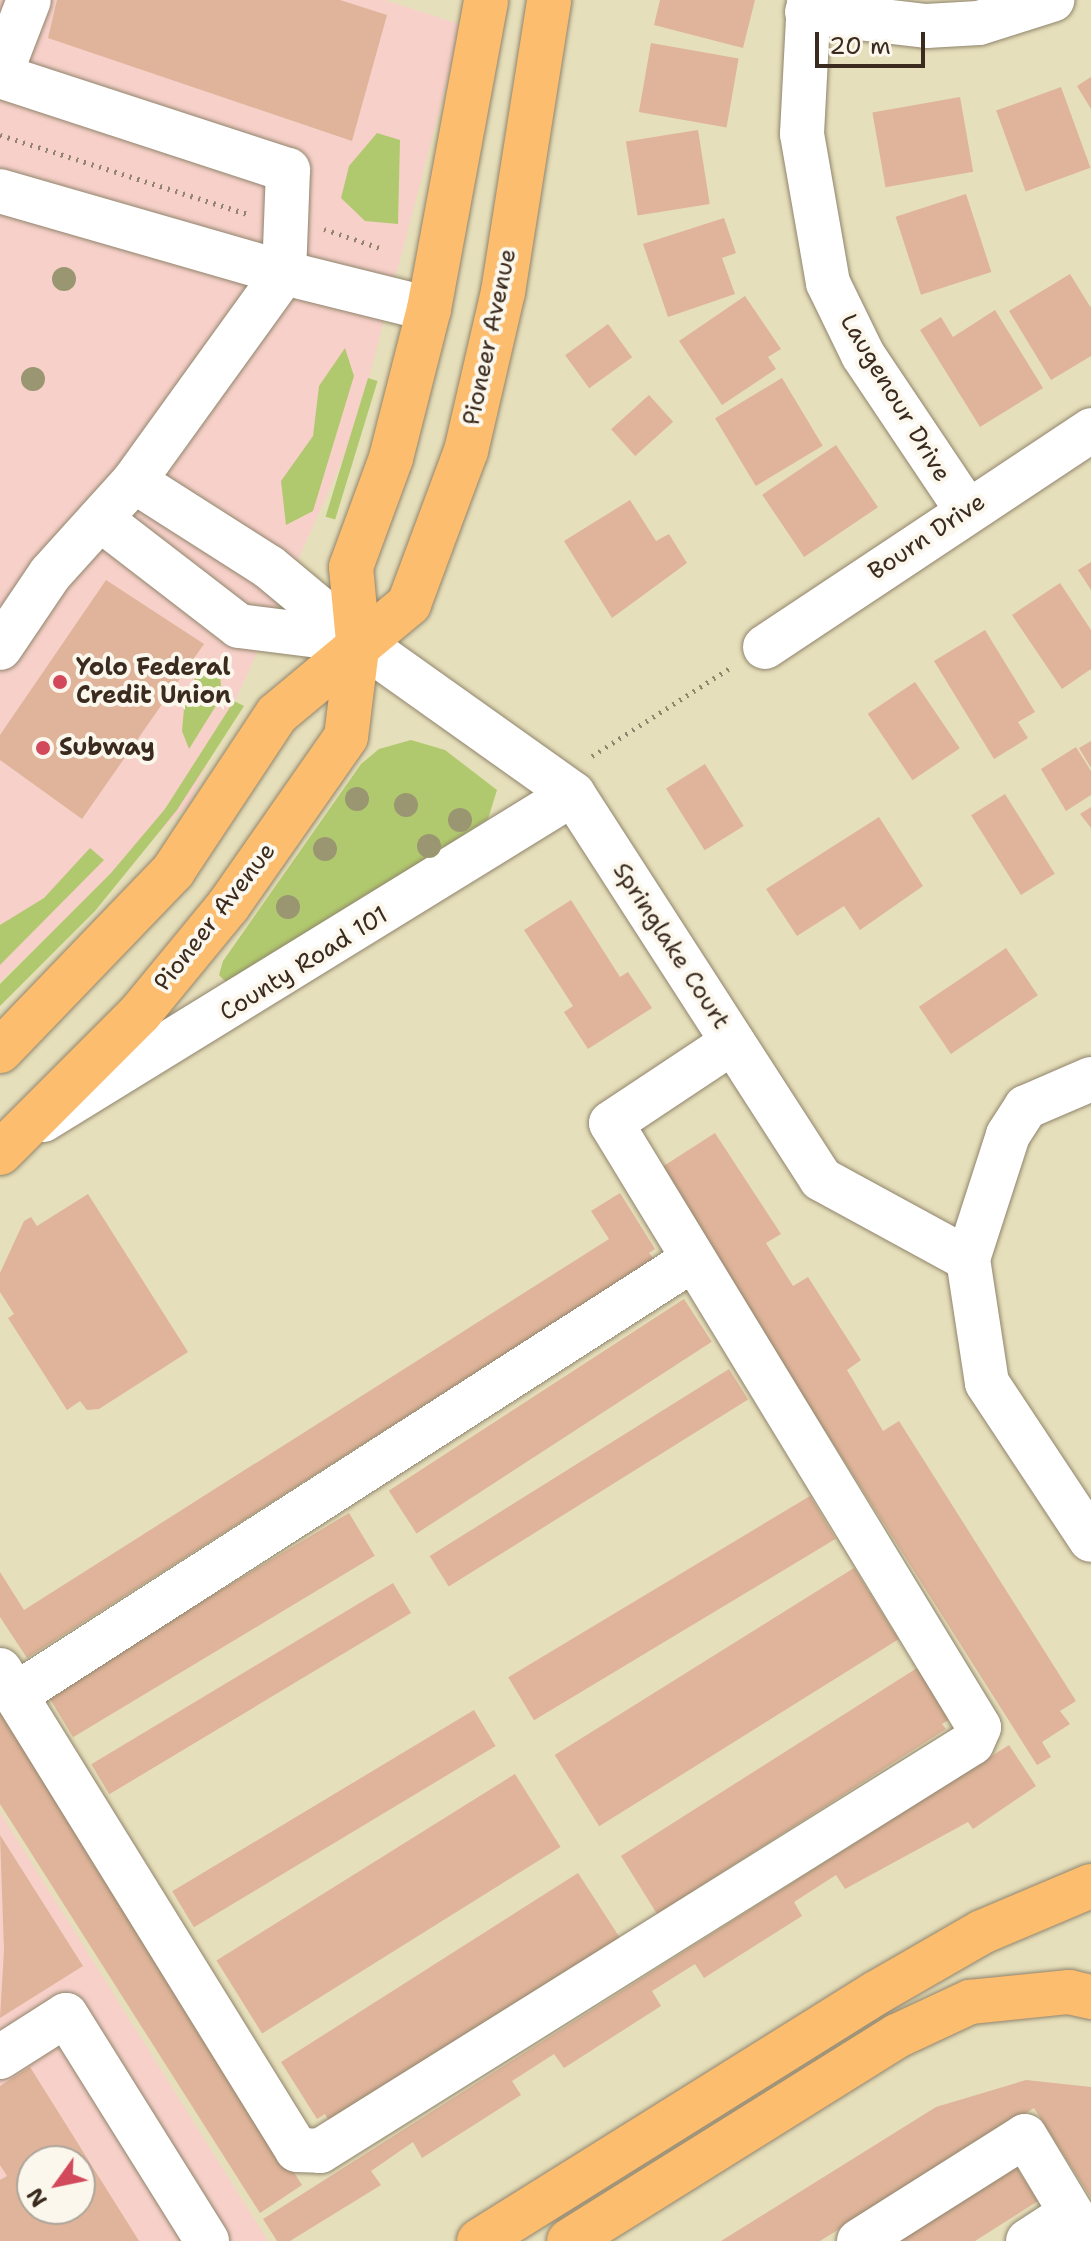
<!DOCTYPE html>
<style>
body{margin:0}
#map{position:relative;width:1091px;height:2241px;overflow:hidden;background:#e6dfbb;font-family:"Shantell Sans",sans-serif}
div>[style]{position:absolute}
.built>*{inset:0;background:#f7d0c9}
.green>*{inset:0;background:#b1c96e;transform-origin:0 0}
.building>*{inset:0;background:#dfb49a;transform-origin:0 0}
.path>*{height:5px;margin-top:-2.5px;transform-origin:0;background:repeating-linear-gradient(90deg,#90846c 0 2px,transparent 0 8px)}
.roads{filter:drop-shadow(0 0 2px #90846c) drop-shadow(0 0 2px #90846c)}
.minor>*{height:44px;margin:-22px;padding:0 22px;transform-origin:22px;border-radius:22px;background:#fff}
.major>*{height:44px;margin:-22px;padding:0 22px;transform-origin:22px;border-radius:22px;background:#fcbd6f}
.highway>*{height:44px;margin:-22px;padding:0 22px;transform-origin:22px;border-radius:22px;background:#fcbd6f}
.trees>*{width:24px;height:24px;margin:-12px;border-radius:50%;background:#9b9672}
.dots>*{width:22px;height:22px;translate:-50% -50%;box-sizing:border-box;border:4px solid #fbf7ec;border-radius:50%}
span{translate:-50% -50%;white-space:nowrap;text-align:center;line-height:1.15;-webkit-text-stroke:8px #fbf7ec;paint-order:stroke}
.street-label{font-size:24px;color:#3b2a1e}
.poi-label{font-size:24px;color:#3b2a1e;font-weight:700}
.left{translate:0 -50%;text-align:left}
.north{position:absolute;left:16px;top:2145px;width:80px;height:80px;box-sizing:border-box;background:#fbf7ec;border:2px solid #aea59a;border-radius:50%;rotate:237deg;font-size:22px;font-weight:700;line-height:32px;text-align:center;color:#3b2a1e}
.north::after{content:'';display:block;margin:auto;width:28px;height:36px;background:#d1495b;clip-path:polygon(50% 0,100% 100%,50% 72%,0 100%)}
.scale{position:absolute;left:815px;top:32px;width:110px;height:36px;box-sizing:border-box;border:4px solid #3b2a1e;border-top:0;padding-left:10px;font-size:24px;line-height:28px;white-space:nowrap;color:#3b2a1e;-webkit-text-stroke:6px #fbf7ec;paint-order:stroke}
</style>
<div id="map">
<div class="built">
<div style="clip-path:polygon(0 0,385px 0,462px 25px,354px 434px,190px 803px,0 982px)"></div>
<div style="clip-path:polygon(evenodd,0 1812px,268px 2241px,0 2241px,0 1812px,32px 2161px,80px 2161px,80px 2209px,32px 2209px,32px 2161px)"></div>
</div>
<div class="green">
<div style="clip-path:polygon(377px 133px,400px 140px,398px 224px,365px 221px,341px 198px,349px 166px)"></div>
<div style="clip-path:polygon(345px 348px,354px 376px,313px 511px,286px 525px,281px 481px,313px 436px,319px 386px)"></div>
<div style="left:368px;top:378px;width:10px;height:145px;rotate:17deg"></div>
<div style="clip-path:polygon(219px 665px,222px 696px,189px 749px,182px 731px,185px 697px,197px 675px)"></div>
<div style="clip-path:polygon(234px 701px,244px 706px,177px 810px,95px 911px,0 1006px,0 984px,111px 873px,165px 809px)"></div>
<div style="clip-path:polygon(411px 740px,445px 750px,497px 790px,488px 819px,230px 986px,219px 975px,223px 961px,361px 764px,379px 749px)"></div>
<div style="clip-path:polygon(90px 848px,104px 860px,0 965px,0 925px,44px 898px)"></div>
</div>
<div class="building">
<div style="clip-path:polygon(57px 0,340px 0,387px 15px,352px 141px,48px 38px)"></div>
<div style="clip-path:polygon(660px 0,755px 0,743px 48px,654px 25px)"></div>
<div style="left:651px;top:43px;width:89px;height:70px;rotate:10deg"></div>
<div style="clip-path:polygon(1091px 77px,1091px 109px,1077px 86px)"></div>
<div style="left:1061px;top:87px;width:86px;height:69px;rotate:70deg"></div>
<div style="left:960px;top:97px;width:76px;height:89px;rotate:80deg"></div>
<div style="left:698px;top:130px;width:75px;height:73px;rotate:81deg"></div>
<div style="left:966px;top:194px;width:82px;height:74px;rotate:72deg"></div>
<div style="clip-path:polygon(724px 218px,736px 253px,722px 258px,735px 294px,668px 317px,643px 244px)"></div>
<div style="clip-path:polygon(1070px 274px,1091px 308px,1091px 356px,1051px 380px,1009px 311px)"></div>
<div style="clip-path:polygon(745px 296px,781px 349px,768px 357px,776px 369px,722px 405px,679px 341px)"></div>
<div style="clip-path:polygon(995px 310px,1043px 388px,980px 427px,920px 330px,941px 317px,953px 337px)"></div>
<div style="left:608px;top:324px;width:41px;height:53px;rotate:54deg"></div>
<div style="left:782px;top:378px;width:79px;height:78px;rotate:59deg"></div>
<div style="left:649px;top:395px;width:36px;height:51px;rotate:48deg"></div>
<div style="left:836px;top:445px;width:75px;height:89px;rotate:56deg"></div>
<div style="clip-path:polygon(630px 500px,656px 541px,669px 534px,687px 563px,612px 618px,564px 541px)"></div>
<div style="clip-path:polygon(1091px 562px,1091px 590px,1078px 570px)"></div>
<div style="clip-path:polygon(106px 580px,204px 644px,82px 819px,0 760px,0 735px)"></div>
<div style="clip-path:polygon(1060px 583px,1091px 630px,1091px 669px,1062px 689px,1012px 615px)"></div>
<div style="clip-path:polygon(985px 630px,1035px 712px,1018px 722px,1028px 738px,994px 759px,934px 661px)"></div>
<div style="left:915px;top:682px;width:80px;height:57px;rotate:56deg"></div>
<div style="clip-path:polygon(1091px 741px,1091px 768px,1079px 748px)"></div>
<div style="clip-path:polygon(1076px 747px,1091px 771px,1091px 795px,1066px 811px,1041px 769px)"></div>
<div style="left:705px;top:764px;width:73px;height:46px;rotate:58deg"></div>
<div style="left:1005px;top:794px;width:94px;height:40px;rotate:58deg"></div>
<div style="clip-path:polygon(1091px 807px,1091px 828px,1080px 814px)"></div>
<div style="clip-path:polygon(879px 817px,923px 886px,860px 930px,844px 906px,797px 936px,766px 889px)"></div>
<div style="clip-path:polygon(571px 900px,620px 977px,628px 972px,652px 1008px,588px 1049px,564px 1012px,573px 1006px,524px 930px)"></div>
<div style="left:1006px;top:948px;width:57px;height:105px;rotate:56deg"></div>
<div style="clip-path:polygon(715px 1133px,781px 1234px,766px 1243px,793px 1286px,808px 1277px,861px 1360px,847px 1370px,883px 1431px,899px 1421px,1076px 1701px,1060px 1711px,1070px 1724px,1042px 1742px,1051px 1757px,1037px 1765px,659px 1169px)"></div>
<div style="clip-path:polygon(620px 1193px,655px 1249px,649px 1253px,654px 1259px,27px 1658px,0 1617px,0 1572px,24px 1610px,609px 1239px,591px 1211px)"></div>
<div style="clip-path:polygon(88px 1194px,188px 1352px,99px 1409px,87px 1410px,80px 1401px,67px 1410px,8px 1318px,14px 1314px,0 1292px,0 1273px,24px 1221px,31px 1217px,37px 1226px)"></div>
<div style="left:684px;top:1299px;width:51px;height:352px;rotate:57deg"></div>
<div style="left:729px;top:1369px;width:36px;height:353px;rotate:58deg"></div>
<div style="left:810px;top:1496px;width:50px;height:352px;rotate:59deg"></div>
<div style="left:349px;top:1513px;width:50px;height:352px;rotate:59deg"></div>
<div style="left:854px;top:1568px;width:84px;height:353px;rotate:58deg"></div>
<div style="left:393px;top:1583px;width:35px;height:352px;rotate:59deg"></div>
<div style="clip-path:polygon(917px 1668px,950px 1719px,942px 1724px,946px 1729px,657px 1914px,621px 1856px)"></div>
<div style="clip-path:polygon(0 1708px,302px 2185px,260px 2213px,0 1804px)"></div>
<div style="left:474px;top:1710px;width:42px;height:352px;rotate:59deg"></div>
<div style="clip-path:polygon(1009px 1745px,1036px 1786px,973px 1829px,968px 1822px,845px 1889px,836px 1875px,794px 1902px,802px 1916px,704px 1978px,695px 1964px,652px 1991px,661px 2006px,564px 2068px,554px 2054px,512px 2081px,521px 2095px,422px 2158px,413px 2142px,371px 2171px,381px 2185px,290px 2241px,277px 2241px,263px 2219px)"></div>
<div style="left:515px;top:1774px;width:86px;height:352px;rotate:58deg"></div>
<div style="clip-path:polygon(0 1835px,83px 1966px,0 2018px,4px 1950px)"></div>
<div style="clip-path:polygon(578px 1873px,620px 1938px,329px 2121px,325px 2114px,317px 2119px,281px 2062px)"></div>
<div style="clip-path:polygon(evenodd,30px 2067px,139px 2241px,0 2241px,0 2180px,7px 2176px,0 2165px,0 2086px,30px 2067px,32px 2161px,80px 2161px,80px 2209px,32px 2209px,32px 2161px)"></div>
<div style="clip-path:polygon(1026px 2080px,1091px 2087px,1091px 2198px,1034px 2108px,820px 2241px,721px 2241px,936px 2107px)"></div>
<div style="clip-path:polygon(1015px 2165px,1038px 2201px,975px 2241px,894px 2241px)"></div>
</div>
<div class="path">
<div style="left:0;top:135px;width:259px;rotate:17.7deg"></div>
<div style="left:324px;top:229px;width:62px;rotate:18.7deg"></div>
<div style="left:592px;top:756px;width:167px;rotate:-32.6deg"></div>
</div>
<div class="roads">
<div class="minor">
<div style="left:809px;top:0;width:134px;rotate:93deg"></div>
<div style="left:802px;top:134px;width:151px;rotate:80.1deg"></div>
<div style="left:828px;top:283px;width:80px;rotate:64.1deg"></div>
<div style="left:863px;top:355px;width:185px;rotate:56.2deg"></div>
<div style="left:807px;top:12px;width:120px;rotate:6.7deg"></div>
<div style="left:926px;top:26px;width:53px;rotate:-3.2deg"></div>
<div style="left:979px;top:23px;width:77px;rotate:-17.5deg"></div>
<div style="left:0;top:75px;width:80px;rotate:-68.9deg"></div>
<div style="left:0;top:76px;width:303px;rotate:18.1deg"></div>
<div style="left:288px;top:170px;width:103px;rotate:92.2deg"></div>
<div style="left:284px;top:273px;width:149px;rotate:13.9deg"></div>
<div style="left:0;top:191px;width:296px;rotate:16.1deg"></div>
<div style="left:284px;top:273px;width:256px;rotate:125.8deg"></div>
<div style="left:134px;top:481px;width:125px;rotate:132.1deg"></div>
<div style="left:50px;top:574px;width:89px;rotate:124deg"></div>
<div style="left:134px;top:481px;width:160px;rotate:32.5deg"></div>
<div style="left:269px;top:567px;width:116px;rotate:39.7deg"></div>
<div style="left:358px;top:641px;width:264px;rotate:35.4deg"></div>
<div style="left:573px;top:794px;width:458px;rotate:57.2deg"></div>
<div style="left:821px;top:1179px;width:167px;rotate:28.6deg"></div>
<div style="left:100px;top:519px;width:175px;rotate:37.6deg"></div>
<div style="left:239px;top:626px;width:120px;rotate:7.2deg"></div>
<div style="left:765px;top:647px;width:392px;rotate:-33.6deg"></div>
<div style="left:1091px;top:1079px;width:71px;rotate:156.7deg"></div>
<div style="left:1026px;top:1107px;width:33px;rotate:123deg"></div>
<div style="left:1008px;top:1135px;width:130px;rotate:107.9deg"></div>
<div style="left:968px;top:1259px;width:125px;rotate:81.3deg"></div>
<div style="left:987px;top:1383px;width:188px;rotate:56.5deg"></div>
<div style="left:43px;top:1120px;width:622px;rotate:-31.6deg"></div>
<div style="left:0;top:1670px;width:564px;rotate:58.25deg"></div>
<div style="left:297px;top:2150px;width:23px;rotate:2deg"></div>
<div style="left:320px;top:2151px;width:769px;rotate:-32.04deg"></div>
<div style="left:972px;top:1743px;width:17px;rotate:-66deg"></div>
<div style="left:979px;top:1727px;width:707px;rotate:-121.35deg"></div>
<div style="left:611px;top:1123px;width:146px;rotate:-33.6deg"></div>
<div style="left:15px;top:1695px;width:805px;rotate:-32.72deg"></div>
<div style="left:0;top:2057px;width:78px;rotate:-32.5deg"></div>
<div style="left:66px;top:2015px;width:266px;rotate:58deg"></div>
<div style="left:859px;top:2241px;width:196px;rotate:-32.3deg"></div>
<div style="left:1025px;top:2136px;width:122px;rotate:59deg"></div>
<div style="left:1028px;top:2241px;width:51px;rotate:-33.1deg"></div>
</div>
<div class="major">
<div style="left:0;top:1051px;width:250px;rotate:-46.1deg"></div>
<div style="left:173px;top:871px;width:188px;rotate:-56.5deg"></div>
<div style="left:277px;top:714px;width:172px;rotate:-39.8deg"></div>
<div style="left:409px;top:604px;width:163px;rotate:-69.6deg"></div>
<div style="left:466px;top:451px;width:163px;rotate:-76.9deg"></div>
<div style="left:503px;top:292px;width:296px;rotate:-81deg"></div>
<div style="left:0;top:1153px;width:198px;rotate:-45deg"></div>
<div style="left:140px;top:1013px;width:139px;rotate:-50.6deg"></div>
<div style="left:228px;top:906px;width:206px;rotate:-55.1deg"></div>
<div style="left:346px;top:737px;width:97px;rotate:-82.9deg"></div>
<div style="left:358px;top:641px;width:74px;rotate:-95.4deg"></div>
<div style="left:351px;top:567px;width:116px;rotate:-69.8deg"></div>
<div style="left:391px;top:458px;width:154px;rotate:-75.7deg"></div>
<div style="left:429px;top:309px;width:314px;rotate:-79.5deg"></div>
</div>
<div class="highway">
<div style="left:479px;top:2241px;width:468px;rotate:-32deg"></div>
<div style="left:876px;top:1993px;width:122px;rotate:-29.9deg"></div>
<div style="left:982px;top:1932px;width:118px;rotate:-22.9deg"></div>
<div style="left:569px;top:2241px;width:387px;rotate:-32deg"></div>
<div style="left:897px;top:2036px;width:81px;rotate:-25deg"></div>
<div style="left:970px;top:2002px;width:100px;rotate:-5.8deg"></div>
<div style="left:1069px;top:1992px;width:23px;rotate:13deg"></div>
</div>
</div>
<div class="trees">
<div style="left:64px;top:279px"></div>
<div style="left:33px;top:379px"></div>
<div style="left:357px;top:799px"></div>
<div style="left:406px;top:805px"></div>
<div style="left:460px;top:820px"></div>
<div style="left:429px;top:846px"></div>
<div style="left:325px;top:849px"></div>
<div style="left:288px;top:907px"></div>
</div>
<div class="dots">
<div style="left:60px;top:682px;background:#d1495b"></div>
<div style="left:43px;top:748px;background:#d1495b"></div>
</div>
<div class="street-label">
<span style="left:490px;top:337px;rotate:-78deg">Pioneer Avenue</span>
<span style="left:895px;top:398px;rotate:59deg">Laugenour Drive</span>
<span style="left:927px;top:537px;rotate:-34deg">Bourn Drive</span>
<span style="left:215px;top:917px;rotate:-52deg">Pioneer Avenue</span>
<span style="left:671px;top:946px;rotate:57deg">Springlake Court</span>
<span style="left:304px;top:964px;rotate:-32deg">County Road 101</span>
</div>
<div class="poi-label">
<span class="left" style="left:76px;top:682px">Yolo Federal<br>Credit Union</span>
<span class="left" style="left:59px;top:748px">Subway</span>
</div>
<div class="north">N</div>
<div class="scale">20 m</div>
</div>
